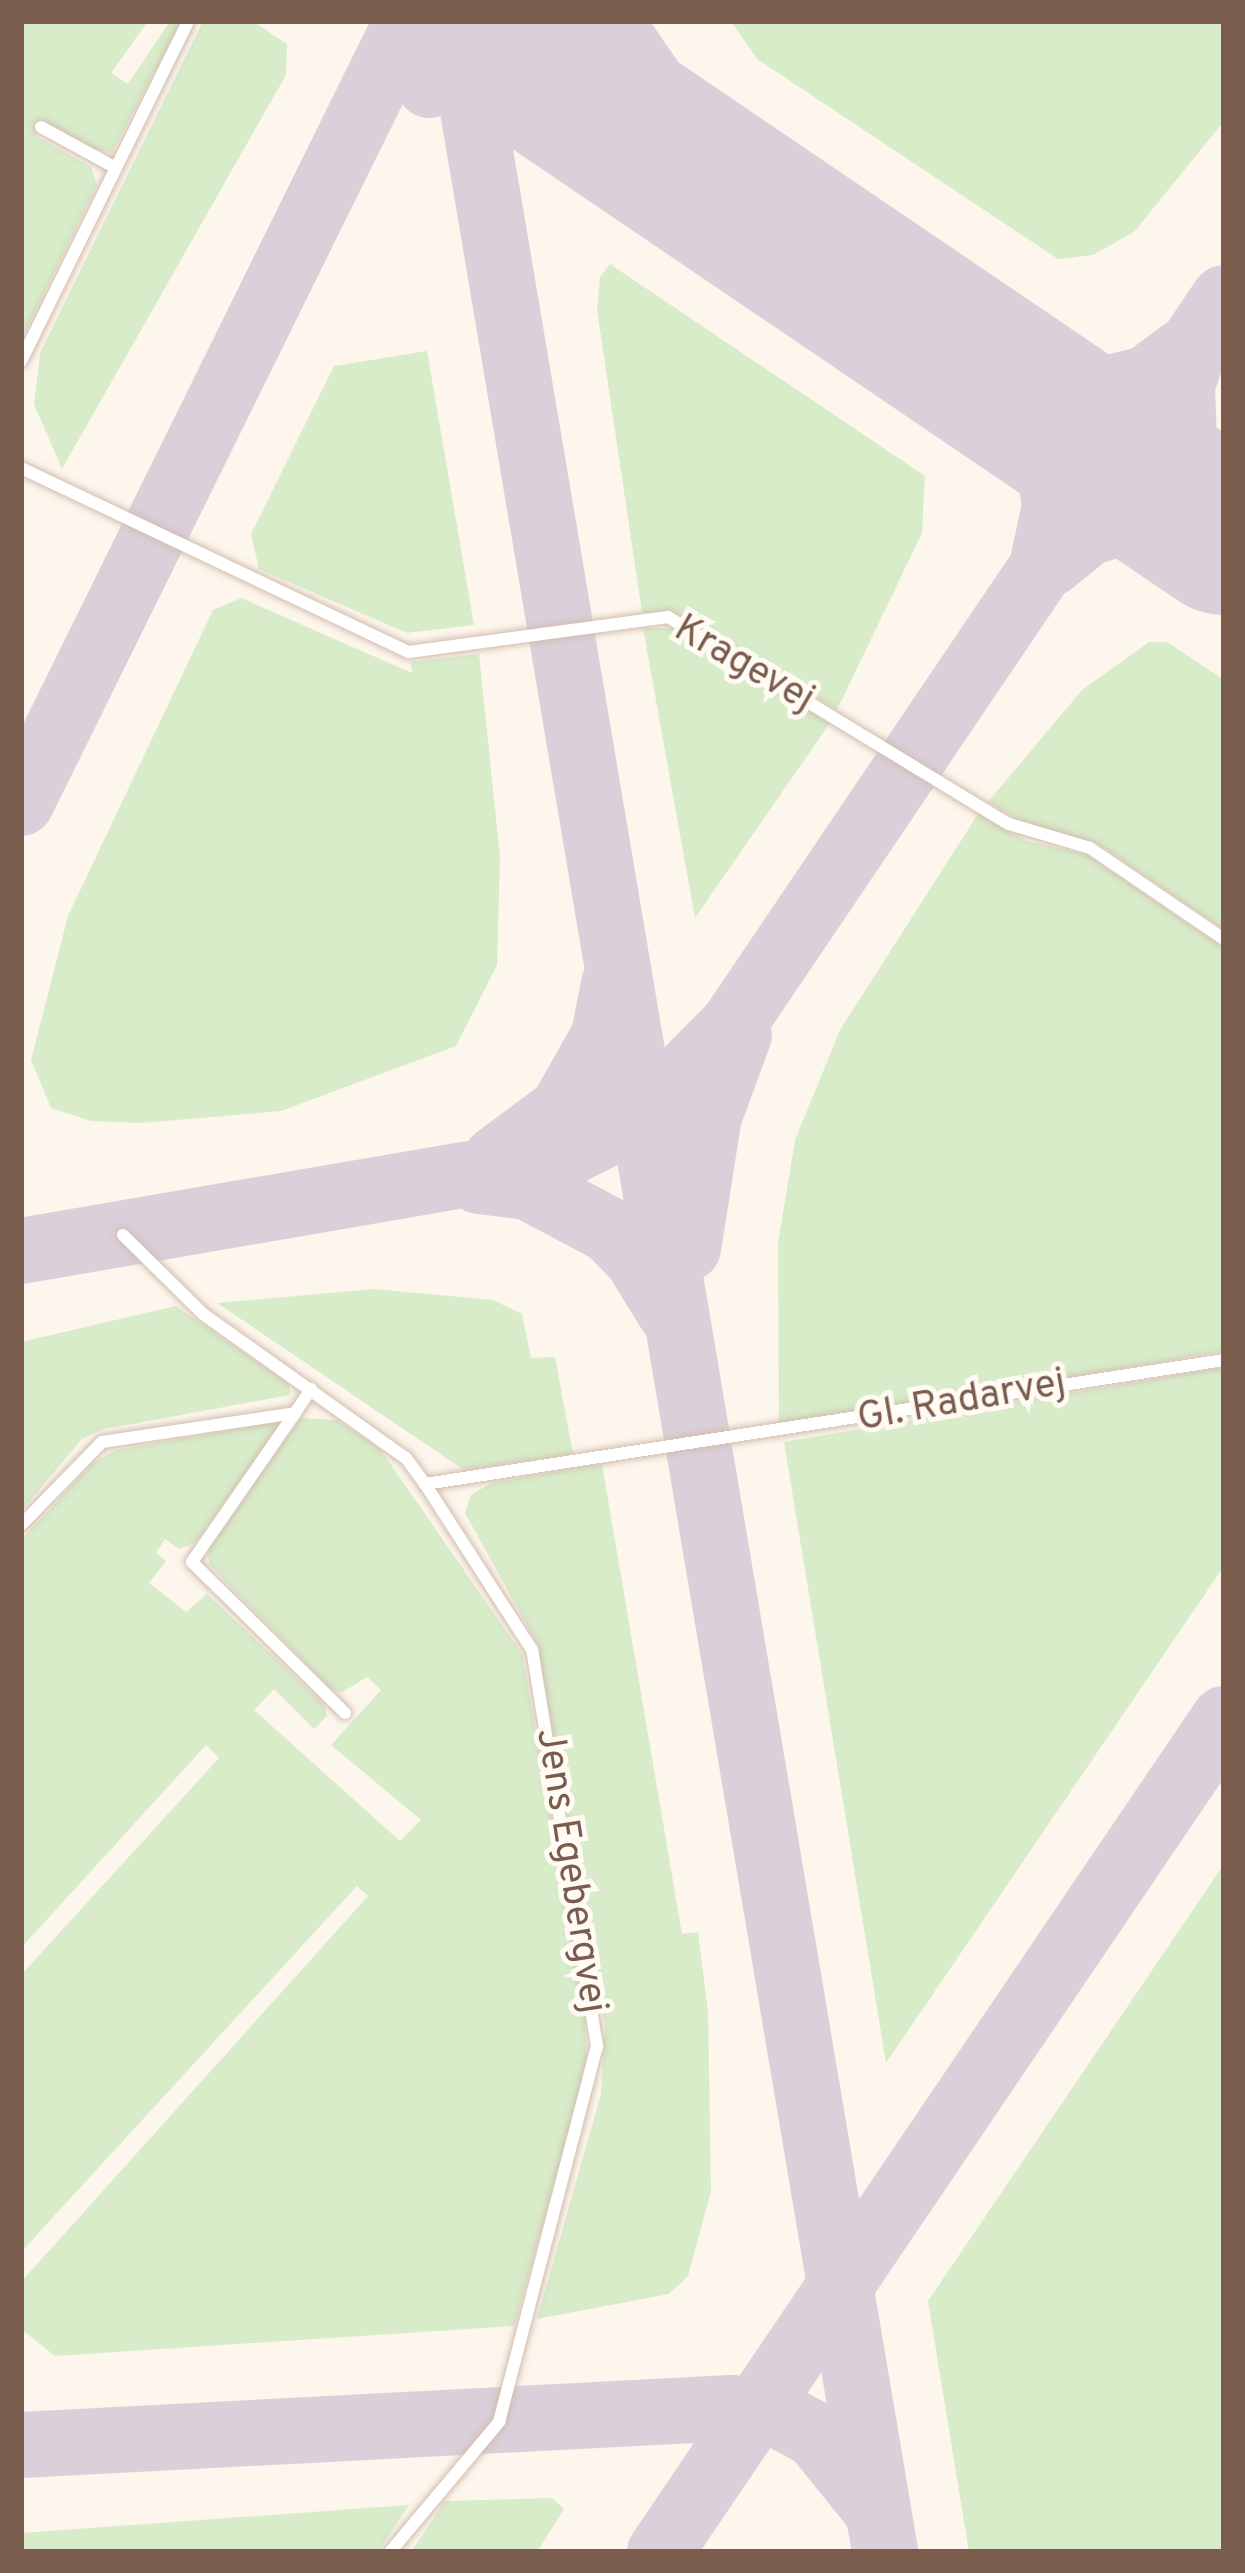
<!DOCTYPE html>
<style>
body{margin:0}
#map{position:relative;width:1245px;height:2573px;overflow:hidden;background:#fdf6ec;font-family:Overpass,sans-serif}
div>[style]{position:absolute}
.green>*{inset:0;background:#d8ecc9}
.taxiway>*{height:66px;margin:-33px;padding:0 33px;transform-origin:33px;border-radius:33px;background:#dbcfda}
.runway>*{height:165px;margin:-82.5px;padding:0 82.5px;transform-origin:82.5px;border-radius:82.5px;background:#dbcfda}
.roads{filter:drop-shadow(0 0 3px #d1beb0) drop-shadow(0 0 3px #d1beb0)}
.service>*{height:12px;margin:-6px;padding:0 6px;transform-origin:6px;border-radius:6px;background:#fff}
span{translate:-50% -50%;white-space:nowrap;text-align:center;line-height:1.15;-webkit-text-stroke:10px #fffaf3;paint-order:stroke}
.street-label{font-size:39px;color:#7a5c4d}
.frame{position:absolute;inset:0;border:24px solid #7a5c4d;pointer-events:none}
</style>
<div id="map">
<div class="green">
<div style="clip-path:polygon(21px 21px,148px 21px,111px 73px,128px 84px,170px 21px,181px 21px,112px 153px,81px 146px,45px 121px,36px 136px,91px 167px,97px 185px,21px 341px)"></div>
<div style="clip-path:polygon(203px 21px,252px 21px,287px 44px,286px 75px,62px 469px,34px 404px,40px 353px)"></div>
<div style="clip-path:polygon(731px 21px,1224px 21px,1224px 121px,1134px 232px,1093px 255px,1058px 259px,757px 59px)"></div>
<div style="clip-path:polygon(610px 264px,925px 476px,922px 533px,837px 710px,684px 616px,642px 612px,597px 310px,600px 277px)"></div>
<div style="clip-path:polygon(427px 351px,474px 625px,407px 633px,259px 569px,251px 534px,334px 366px)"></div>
<div style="clip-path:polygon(241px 598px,412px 673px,411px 662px,479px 654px,500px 857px,497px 965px,456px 1046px,281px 1111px,141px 1123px,91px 1121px,51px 1108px,31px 1060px,68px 916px,213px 610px)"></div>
<div style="clip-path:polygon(643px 628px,676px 628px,830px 723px,695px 918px)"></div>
<div style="clip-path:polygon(1149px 642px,1167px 642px,1224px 680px,1224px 930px,1098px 844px,1025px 823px,988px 802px,1082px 690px)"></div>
<div style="clip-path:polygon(978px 814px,1027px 841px,1088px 855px,1224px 948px,1224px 1351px,779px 1427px,778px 1243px,795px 1140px,840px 1030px)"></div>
<div style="clip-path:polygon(374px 1289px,493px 1300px,522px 1314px,531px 1358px,555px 1357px,573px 1454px,464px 1470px,217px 1303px)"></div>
<div style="clip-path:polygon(176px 1306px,289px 1384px,290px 1395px,104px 1429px,82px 1439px,21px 1511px,21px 1342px)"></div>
<div style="clip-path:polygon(1224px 1367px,1224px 1566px,886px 2063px,784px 1442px)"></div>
<div style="clip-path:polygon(300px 1418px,337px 1420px,380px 1449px,522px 1654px,583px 1994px,587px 2054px,578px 2099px,514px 2326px,55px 2356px,21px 2329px,21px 2282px,368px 1896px,357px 1886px,21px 2252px,21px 1975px,219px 1758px,206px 1745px,21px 1948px,21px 1540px,94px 1462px,116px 1450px,283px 1421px,195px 1543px,179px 1549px,165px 1539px,156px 1553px,166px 1561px,149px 1583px,186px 1612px,207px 1594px,324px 1704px,327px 1716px,314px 1729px,274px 1689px,254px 1710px,400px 1841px,421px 1820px,331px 1745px,381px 1690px,367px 1677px,341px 1693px,330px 1688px,209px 1564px,208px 1550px)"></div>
<div style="clip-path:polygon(602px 1464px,682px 1934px,698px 1932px,708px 2011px,711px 2191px,688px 2276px,669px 2294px,537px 2319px,601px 2094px,605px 2026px,537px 1643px,465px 1513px,471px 1495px,491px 1483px)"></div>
<div style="clip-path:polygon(1224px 1864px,1224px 2552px,969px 2552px,928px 2301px)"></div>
<div style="clip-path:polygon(552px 2498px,564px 2509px,537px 2552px,411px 2552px,445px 2501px)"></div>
<div style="clip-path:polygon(409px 2505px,378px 2552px,21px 2552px,21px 2533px)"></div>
</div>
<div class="taxiway">
<div style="left:458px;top:21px;width:2567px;rotate:80.42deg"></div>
<div style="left:610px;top:21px;width:135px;rotate:55.6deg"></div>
<div style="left:686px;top:132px;width:149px;rotate:45.3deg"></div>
<div style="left:429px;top:85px;width:73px;rotate:-8.7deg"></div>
<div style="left:501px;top:74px;width:75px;rotate:13.1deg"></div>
<div style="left:1194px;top:349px;width:40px;rotate:108deg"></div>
<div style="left:1182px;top:387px;width:56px;rotate:88deg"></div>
<div style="left:1184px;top:443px;width:34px;rotate:75deg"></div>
<div style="left:1193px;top:476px;width:55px;rotate:55.4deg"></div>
<div style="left:979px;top:366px;width:105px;rotate:16deg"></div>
<div style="left:1080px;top:395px;width:68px;rotate:-13.6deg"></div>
<div style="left:1146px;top:379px;width:44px;rotate:-36.6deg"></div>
<div style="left:981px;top:368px;width:88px;rotate:48.7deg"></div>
<div style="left:1039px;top:434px;width:35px;rotate:72deg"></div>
<div style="left:1050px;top:467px;width:40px;rotate:82.9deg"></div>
<div style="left:1055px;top:507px;width:51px;rotate:102.4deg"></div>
<div style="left:1051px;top:563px;width:48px;rotate:-39deg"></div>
<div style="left:1088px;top:533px;width:35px;rotate:-18deg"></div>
<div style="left:1121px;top:522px;width:46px;rotate:-2.5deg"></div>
<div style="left:1167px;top:520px;width:59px;rotate:15.7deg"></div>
<div style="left:21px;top:803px;width:872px;rotate:-63.73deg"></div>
<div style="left:496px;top:1159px;width:82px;rotate:-36.6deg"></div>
<div style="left:562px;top:1110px;width:85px;rotate:-60.4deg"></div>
<div style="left:604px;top:1036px;width:53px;rotate:-79.1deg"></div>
<div style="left:479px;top:1181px;width:49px;rotate:7deg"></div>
<div style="left:528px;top:1187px;width:92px;rotate:28deg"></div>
<div style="left:609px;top:1230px;width:38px;rotate:45deg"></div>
<div style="left:636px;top:1257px;width:65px;rotate:58.3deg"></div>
<div style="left:688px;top:1248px;width:134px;rotate:-81deg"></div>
<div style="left:709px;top:1116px;width:86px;rotate:-69.7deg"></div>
<div style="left:21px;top:1251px;width:543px;rotate:-9.76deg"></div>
<div style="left:556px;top:1159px;width:98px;rotate:-26.6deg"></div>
<div style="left:644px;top:1115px;width:127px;rotate:-45.3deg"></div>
<div style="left:733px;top:1025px;width:877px;rotate:-55.97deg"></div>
<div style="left:21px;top:2445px;width:711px;rotate:-2.98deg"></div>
<div style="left:731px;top:2408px;width:46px;rotate:7.4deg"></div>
<div style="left:777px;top:2414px;width:44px;rotate:28.3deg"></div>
<div style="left:816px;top:2435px;width:92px;rotate:51.1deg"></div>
<div style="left:660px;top:2552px;width:1006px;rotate:-55.9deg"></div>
</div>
<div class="runway">
<div style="left:471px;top:21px;width:910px;rotate:34.16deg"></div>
</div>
<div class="roads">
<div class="service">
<div style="left:41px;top:127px;width:85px;rotate:28.7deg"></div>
<div style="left:21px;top:361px;width:379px;rotate:-63.8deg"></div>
<div style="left:21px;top:468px;width:429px;rotate:25.4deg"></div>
<div style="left:409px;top:652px;width:261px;rotate:-7.7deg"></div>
<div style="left:668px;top:617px;width:399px;rotate:31.3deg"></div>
<div style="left:1009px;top:824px;width:84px;rotate:16.5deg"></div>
<div style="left:1090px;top:848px;width:162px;rotate:34.2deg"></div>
<div style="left:123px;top:1235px;width:112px;rotate:44.6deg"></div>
<div style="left:203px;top:1314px;width:249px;rotate:35.4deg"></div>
<div style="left:406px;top:1458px;width:32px;rotate:54deg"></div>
<div style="left:425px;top:1484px;width:809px;rotate:-8.82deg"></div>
<div style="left:295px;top:1413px;width:181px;rotate:124.7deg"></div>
<div style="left:192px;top:1562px;width:215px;rotate:44.6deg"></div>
<div style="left:21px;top:1525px;width:116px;rotate:-45.7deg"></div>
<div style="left:102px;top:1442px;width:195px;rotate:-8.5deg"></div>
<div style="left:295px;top:1413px;width:29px;rotate:-56deg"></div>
<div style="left:390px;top:2552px;width:170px;rotate:-50deg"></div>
<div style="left:499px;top:2422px;width:389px;rotate:-75.4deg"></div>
<div style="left:597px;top:2046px;width:401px;rotate:-99.3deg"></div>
<div style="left:532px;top:1650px;width:197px;rotate:-122.8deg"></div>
</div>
</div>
<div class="street-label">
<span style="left:743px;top:666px;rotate:30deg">Kragevej</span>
<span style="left:962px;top:1403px;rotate:-10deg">Gl. Radarvej</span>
<span style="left:569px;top:1871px;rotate:81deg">Jens Egebergvej</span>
</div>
<div class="frame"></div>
</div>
